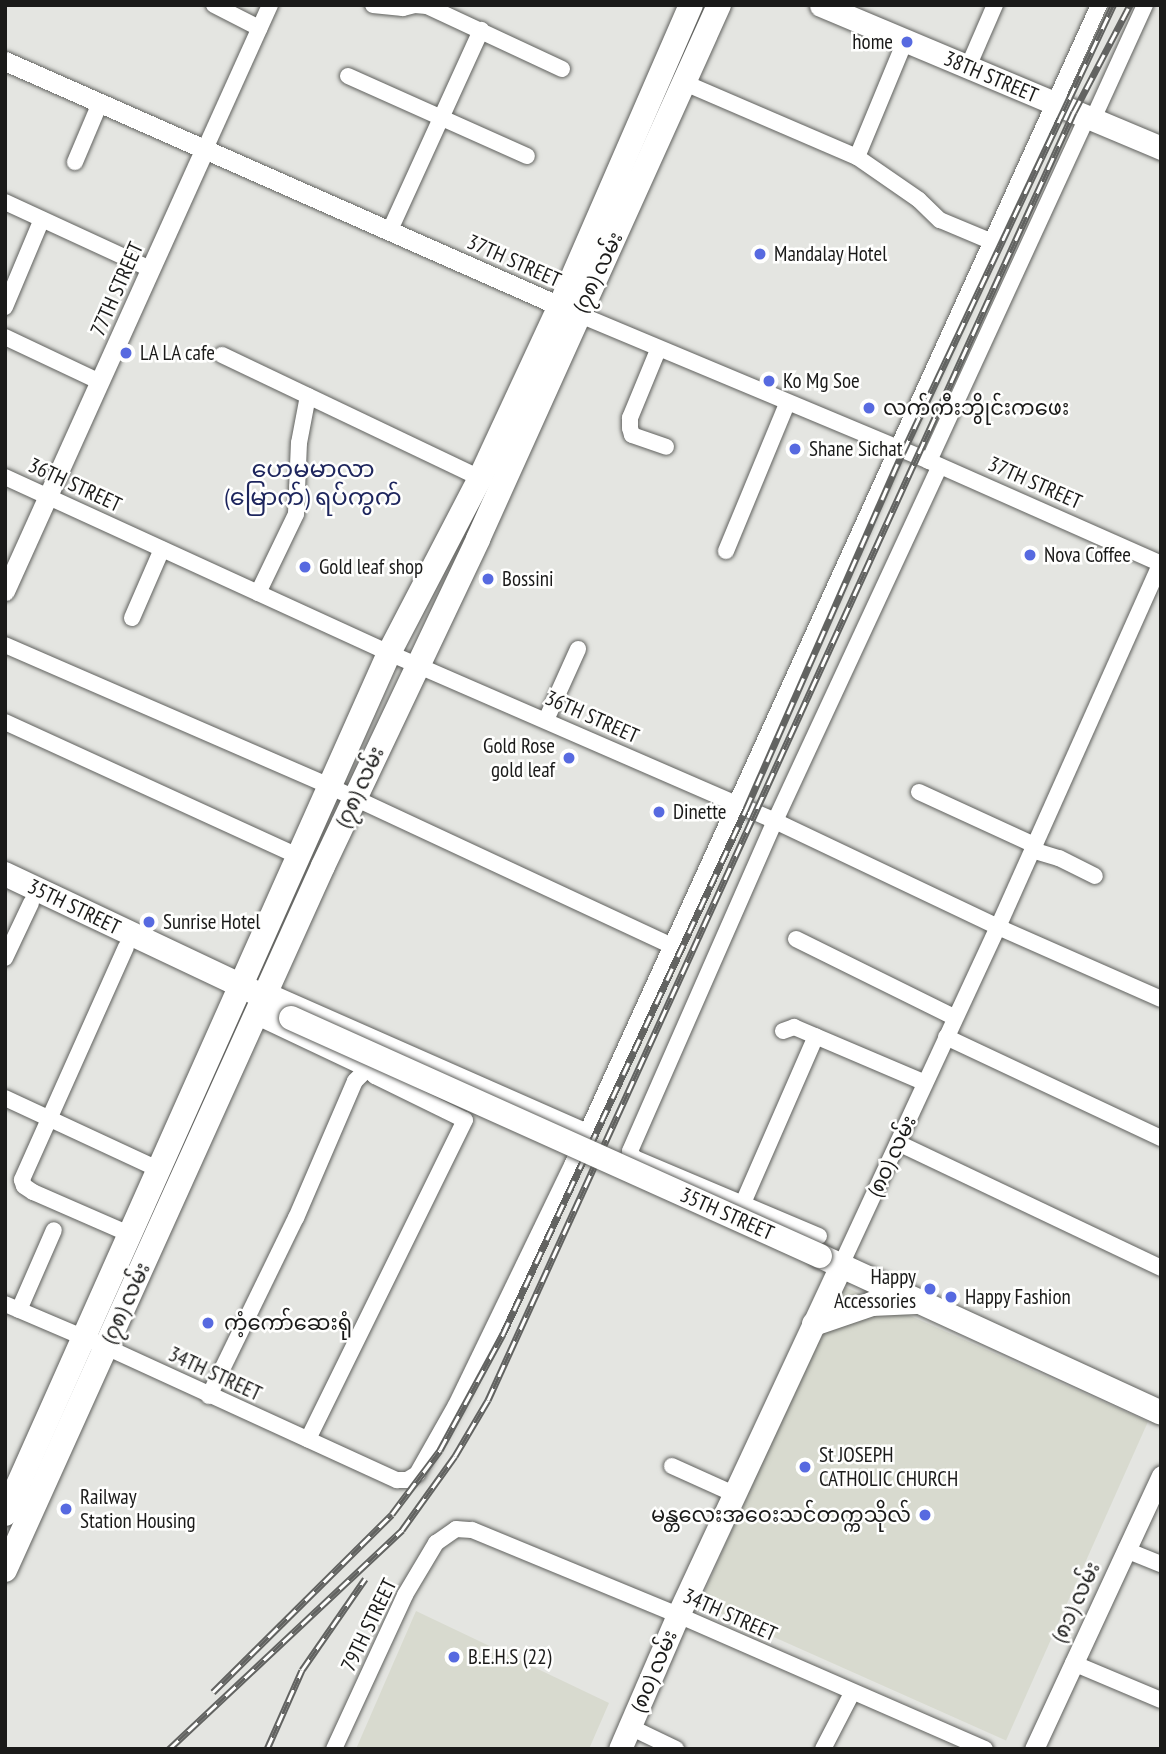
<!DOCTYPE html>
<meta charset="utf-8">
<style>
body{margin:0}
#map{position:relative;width:1166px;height:1754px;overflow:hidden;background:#e4e5e1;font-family:"PT Sans Narrow","Noto Sans Myanmar",sans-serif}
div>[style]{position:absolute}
.built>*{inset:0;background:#d8dacf;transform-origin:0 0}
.roads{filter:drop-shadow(0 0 2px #60615e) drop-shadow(0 0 2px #60615e)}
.minor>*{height:16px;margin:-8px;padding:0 8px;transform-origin:8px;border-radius:8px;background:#fff}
.tertiary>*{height:19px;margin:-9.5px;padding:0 9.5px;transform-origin:9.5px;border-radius:9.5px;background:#fff}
.secondary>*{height:23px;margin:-11.5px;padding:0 11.5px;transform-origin:11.5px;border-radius:11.5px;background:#fff}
.primary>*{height:24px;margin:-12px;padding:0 12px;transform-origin:12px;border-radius:12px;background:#fff}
.rail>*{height:7px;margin-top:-3.5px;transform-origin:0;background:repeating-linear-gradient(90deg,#fffffe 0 13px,#626361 0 26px);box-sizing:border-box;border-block:2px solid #626361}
.bridges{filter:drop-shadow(0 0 2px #60615e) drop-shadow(0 0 2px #60615e)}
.primary-bridge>*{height:24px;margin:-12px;padding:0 12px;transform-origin:12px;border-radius:12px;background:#fff}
.dots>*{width:19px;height:19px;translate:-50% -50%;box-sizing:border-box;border:4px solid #fffffe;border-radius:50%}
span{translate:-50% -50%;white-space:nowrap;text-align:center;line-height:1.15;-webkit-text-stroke:5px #fffffe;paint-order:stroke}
.poi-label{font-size:21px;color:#1a1a19}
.right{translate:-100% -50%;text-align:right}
.left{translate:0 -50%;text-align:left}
.street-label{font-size:21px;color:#1a1a19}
.quarter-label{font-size:24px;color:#1d255d}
.frame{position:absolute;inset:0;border:7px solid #1a1a19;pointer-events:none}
</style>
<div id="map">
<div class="built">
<div style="left:841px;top:1285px;width:336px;height:349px;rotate:24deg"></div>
<div style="clip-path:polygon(416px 1611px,609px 1703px,589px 1749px,356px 1749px)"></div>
</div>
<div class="roads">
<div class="minor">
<div style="left:214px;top:5px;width:51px;rotate:27.1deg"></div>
<div style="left:373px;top:5px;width:30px;rotate:6deg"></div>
<div style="left:403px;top:8px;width:11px;rotate:-15deg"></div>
<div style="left:415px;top:5px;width:12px;rotate:5deg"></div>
<div style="left:427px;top:6px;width:149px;rotate:25deg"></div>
<div style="left:968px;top:67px;width:68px;rotate:-66.5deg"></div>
<div style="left:348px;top:76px;width:196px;rotate:24.1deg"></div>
<div style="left:685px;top:83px;width:187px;rotate:23.3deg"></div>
<div style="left:857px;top:157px;width:75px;rotate:34.7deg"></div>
<div style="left:919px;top:200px;width:29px;rotate:44deg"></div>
<div style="left:940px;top:220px;width:54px;rotate:22.8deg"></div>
<div style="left:1093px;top:119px;width:125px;rotate:-65.5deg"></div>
<div style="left:205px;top:149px;width:158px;rotate:-65.7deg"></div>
<div style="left:857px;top:157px;width:126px;rotate:-67.5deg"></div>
<div style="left:75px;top:162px;width:64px;rotate:-67deg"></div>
<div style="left:5px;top:202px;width:160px;rotate:24.8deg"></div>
<div style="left:390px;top:230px;width:220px;rotate:-65.5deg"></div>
<div style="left:5px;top:307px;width:95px;rotate:-67.2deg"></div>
<div style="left:578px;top:314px;width:381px;rotate:22.7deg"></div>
<div style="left:929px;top:461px;width:254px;rotate:23.9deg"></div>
<div style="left:5px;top:337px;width:105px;rotate:25.3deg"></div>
<div style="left:658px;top:350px;width:74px;rotate:112.4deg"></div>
<div style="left:630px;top:418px;width:10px;rotate:90deg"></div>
<div style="left:630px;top:428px;width:7px;rotate:74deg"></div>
<div style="left:632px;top:435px;width:36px;rotate:19deg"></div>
<div style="left:222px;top:355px;width:286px;rotate:25.5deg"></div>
<div style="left:929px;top:461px;width:379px;rotate:-65.3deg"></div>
<div style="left:5px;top:477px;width:422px;rotate:24.6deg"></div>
<div style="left:389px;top:653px;width:421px;rotate:23.5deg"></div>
<div style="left:775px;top:821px;width:247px;rotate:25.4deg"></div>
<div style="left:998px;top:927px;width:178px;rotate:23.8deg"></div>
<div style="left:726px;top:551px;width:159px;rotate:-67.5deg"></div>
<div style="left:258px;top:593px;width:88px;rotate:-64.3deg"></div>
<div style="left:296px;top:514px;width:71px;rotate:-87.6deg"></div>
<div style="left:299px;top:443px;width:48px;rotate:-79.2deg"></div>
<div style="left:132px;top:618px;width:75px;rotate:-66.5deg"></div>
<div style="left:5px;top:645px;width:356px;rotate:23.5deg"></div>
<div style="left:331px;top:787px;width:374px;rotate:25deg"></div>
<div style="left:546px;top:720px;width:78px;rotate:-65.7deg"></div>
<div style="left:5px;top:722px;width:322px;rotate:24.6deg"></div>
<div style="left:919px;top:792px;width:127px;rotate:24.7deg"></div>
<div style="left:1032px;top:850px;width:28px;rotate:17deg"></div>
<div style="left:1059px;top:858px;width:40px;rotate:26.6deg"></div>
<div style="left:796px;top:939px;width:176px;rotate:26.3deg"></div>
<div style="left:126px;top:947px;width:255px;rotate:114.1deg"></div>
<div style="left:22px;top:1180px;width:6px;rotate:72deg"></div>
<div style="left:24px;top:1186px;width:11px;rotate:34deg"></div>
<div style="left:33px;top:1192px;width:105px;rotate:23.6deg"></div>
<div style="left:5px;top:958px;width:61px;rotate:-64.7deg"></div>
<div style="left:270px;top:992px;width:347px;rotate:23.8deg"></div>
<div style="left:255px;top:1016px;width:124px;rotate:25.3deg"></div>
<div style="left:783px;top:1031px;width:12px;rotate:-20deg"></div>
<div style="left:794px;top:1027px;width:142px;rotate:23.1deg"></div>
<div style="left:946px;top:1037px;width:238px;rotate:25.2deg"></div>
<div style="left:5px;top:1098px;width:169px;rotate:24.9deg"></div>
<div style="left:898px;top:1143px;width:291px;rotate:25.4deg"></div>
<div style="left:743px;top:1203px;width:182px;rotate:-66.4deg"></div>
<div style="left:819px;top:1236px;width:201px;rotate:-157.1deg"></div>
<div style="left:634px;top:1158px;width:8px;rotate:-120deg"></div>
<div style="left:630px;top:1151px;width:360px;rotate:-66.3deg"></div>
<div style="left:775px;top:821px;width:391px;rotate:-65.1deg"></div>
<div style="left:841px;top:1265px;width:373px;rotate:-65.1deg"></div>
<div style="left:998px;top:927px;width:399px;rotate:-65.9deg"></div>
<div style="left:5px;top:1304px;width:110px;rotate:23.1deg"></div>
<div style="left:106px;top:1347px;width:320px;rotate:24.6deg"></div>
<div style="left:397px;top:1480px;width:10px"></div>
<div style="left:407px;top:1480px;width:12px;rotate:-31deg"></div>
<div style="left:417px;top:1474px;width:79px;rotate:-60.5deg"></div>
<div style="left:456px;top:1405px;width:269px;rotate:-64.2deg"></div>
<div style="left:573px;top:1163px;width:1272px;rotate:-65.57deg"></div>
<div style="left:19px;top:1310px;width:87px;rotate:-66.4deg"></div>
<div style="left:209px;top:1396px;width:198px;rotate:-64deg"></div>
<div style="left:296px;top:1218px;width:149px;rotate:-66.7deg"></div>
<div style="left:355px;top:1081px;width:17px;rotate:-45deg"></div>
<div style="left:367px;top:1069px;width:11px;rotate:41deg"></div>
<div style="left:375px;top:1076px;width:100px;rotate:26.1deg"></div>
<div style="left:465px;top:1120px;width:356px;rotate:116.2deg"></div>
<div style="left:672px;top:1466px;width:68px;rotate:24.3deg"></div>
<div style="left:1126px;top:1550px;width:38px;rotate:22deg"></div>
<div style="left:1073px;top:1663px;width:95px;rotate:22.8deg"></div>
<div style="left:630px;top:1727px;width:51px;rotate:25.6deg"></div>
<div style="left:334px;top:1749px;width:170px;rotate:-65.2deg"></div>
<div style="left:405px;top:1595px;width:61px;rotate:-59.2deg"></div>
<div style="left:436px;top:1543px;width:24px;rotate:-35deg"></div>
<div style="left:456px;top:1529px;width:16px;rotate:4deg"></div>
<div style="left:472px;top:1530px;width:223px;rotate:22.4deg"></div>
<div style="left:678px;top:1615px;width:335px;rotate:23.6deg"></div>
<div style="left:823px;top:1749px;width:63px;rotate:-62.6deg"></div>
</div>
<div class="tertiary">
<div style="left:5px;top:61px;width:619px;rotate:23.83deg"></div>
<div style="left:5px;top:591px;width:485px;rotate:-65.7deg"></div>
<div style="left:1034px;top:1749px;width:302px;rotate:-65.1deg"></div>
</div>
<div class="secondary">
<div style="left:821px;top:5px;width:369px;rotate:22.8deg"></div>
<div style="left:620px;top:1749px;width:146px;rotate:-66.6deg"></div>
<div style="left:678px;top:1615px;width:386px;rotate:-65deg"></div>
</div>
<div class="primary">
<div style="left:5px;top:874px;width:260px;rotate:25.3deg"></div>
<div style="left:240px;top:985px;width:37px;rotate:27deg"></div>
<div style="left:273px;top:1002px;width:24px;rotate:42deg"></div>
<div style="left:820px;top:1256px;width:375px;rotate:24.7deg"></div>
<div style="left:814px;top:1324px;width:61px;rotate:-19deg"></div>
<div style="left:872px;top:1304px;width:44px;rotate:-2.6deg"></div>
<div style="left:5px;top:1514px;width:943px;rotate:-65.96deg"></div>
<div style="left:389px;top:653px;width:197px;rotate:-62.5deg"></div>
<div style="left:480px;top:478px;width:190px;rotate:-65.1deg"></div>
<div style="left:560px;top:306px;width:328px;rotate:-66.5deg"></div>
<div style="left:5px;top:1570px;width:772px;rotate:-65.69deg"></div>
<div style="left:323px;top:866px;width:362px;rotate:-64.6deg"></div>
<div style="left:478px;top:539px;width:586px;rotate:-65.71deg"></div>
</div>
</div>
<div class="rail">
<div style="left:213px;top:1692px;width:252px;rotate:-44.8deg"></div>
<div style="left:392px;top:1514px;width:80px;rotate:-53.1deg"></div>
<div style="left:440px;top:1450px;width:132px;rotate:-61.5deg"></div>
<div style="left:503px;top:1334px;width:579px;rotate:-65.16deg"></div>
<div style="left:746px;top:809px;width:390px;rotate:-66.3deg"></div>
<div style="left:903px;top:452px;width:494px;rotate:-64.8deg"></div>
<div style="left:169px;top:1749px;width:320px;rotate:-43.2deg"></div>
<div style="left:402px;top:1530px;width:91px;rotate:-54.4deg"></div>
<div style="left:455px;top:1456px;width:65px;rotate:-59.5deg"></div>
<div style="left:488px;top:1400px;width:1415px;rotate:-65.54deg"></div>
<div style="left:1074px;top:112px;width:121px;rotate:-62.4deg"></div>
<div style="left:267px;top:1749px;width:86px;rotate:-66.1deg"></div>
<div style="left:302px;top:1670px;width:111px;rotate:-55.3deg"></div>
</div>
<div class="bridges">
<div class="primary-bridge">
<div style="left:291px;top:1018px;width:580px;rotate:24.22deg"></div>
</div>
</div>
<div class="dots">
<div style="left:907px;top:42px;background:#576ae0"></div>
<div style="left:760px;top:254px;background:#576ae0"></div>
<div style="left:126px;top:353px;background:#576ae0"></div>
<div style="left:769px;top:381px;background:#576ae0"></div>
<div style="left:869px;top:408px;background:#576ae0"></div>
<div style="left:795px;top:449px;background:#576ae0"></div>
<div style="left:1030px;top:555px;background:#576ae0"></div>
<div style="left:305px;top:567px;background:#576ae0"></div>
<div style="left:488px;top:579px;background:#576ae0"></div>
<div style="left:569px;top:758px;background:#576ae0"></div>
<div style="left:659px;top:812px;background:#576ae0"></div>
<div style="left:149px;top:922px;background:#576ae0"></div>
<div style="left:930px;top:1289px;background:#576ae0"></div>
<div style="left:951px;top:1297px;background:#576ae0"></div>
<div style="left:208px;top:1323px;background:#576ae0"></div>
<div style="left:805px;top:1467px;background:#576ae0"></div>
<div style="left:66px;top:1509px;background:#576ae0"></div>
<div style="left:925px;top:1515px;background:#576ae0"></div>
<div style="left:454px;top:1657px;background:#576ae0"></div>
</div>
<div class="poi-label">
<span class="right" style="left:893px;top:42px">home</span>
<span class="left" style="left:774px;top:254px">Mandalay Hotel</span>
<span class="left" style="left:140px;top:353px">LA LA cafe</span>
<span class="left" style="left:783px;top:381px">Ko Mg Soe</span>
<span class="left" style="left:883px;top:408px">လက်ကီးဘွိုင်းကဖေး</span>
<span class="left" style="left:809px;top:449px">Shane Sichat</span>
<span class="left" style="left:1044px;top:555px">Nova Coffee</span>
<span class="left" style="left:319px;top:567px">Gold leaf shop</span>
<span class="left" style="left:502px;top:579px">Bossini</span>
<span class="right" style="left:555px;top:758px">Gold Rose<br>gold leaf</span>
<span class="left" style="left:673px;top:812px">Dinette</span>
<span class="left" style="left:163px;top:922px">Sunrise Hotel</span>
<span class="right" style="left:916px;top:1289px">Happy<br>Accessories</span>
<span class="left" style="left:965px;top:1297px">Happy Fashion</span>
<span class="left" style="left:224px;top:1323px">ကံ့ကော်ဆေးရုံ</span>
<span class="left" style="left:819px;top:1467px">St JOSEPH<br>CATHOLIC CHURCH</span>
<span class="left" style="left:80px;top:1509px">Railway<br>Station Housing</span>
<span class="right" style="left:911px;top:1515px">မန္တလေးအဝေးသင်တက္ကသိုလ်</span>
<span class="left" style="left:468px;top:1657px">B.E.H.S (22)</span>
</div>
<div class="street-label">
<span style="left:991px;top:77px;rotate:23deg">38TH STREET</span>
<span style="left:514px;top:261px;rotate:24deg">37TH STREET</span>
<span style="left:598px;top:272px;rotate:-64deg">(၇၈) လမ်း</span>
<span style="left:117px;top:289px;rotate:-66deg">77TH STREET</span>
<span style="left:1035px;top:483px;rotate:24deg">37TH STREET</span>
<span style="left:75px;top:485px;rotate:25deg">36TH STREET</span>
<span style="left:592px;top:717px;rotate:24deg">36TH STREET</span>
<span style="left:360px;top:787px;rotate:-65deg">(၇၈) လမ်း</span>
<span style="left:74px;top:907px;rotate:26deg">35TH STREET</span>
<span style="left:892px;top:1156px;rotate:-65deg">(၈၀) လမ်း</span>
<span style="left:727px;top:1214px;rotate:24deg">35TH STREET</span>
<span style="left:126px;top:1303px;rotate:-65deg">(၇၈) လမ်း</span>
<span style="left:215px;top:1374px;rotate:25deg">34TH STREET</span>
<span style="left:1076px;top:1602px;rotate:-65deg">(၈၁) လမ်း</span>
<span style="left:730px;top:1615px;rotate:24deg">34TH STREET</span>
<span style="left:369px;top:1625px;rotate:-64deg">79TH STREET</span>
<span style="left:654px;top:1671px;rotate:-67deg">(၈၀) လမ်း</span>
</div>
<div class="quarter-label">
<span style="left:313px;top:483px">ဟေမမာလာ<br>(မြောက်) ရပ်ကွက်</span>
</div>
<div class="frame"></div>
</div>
